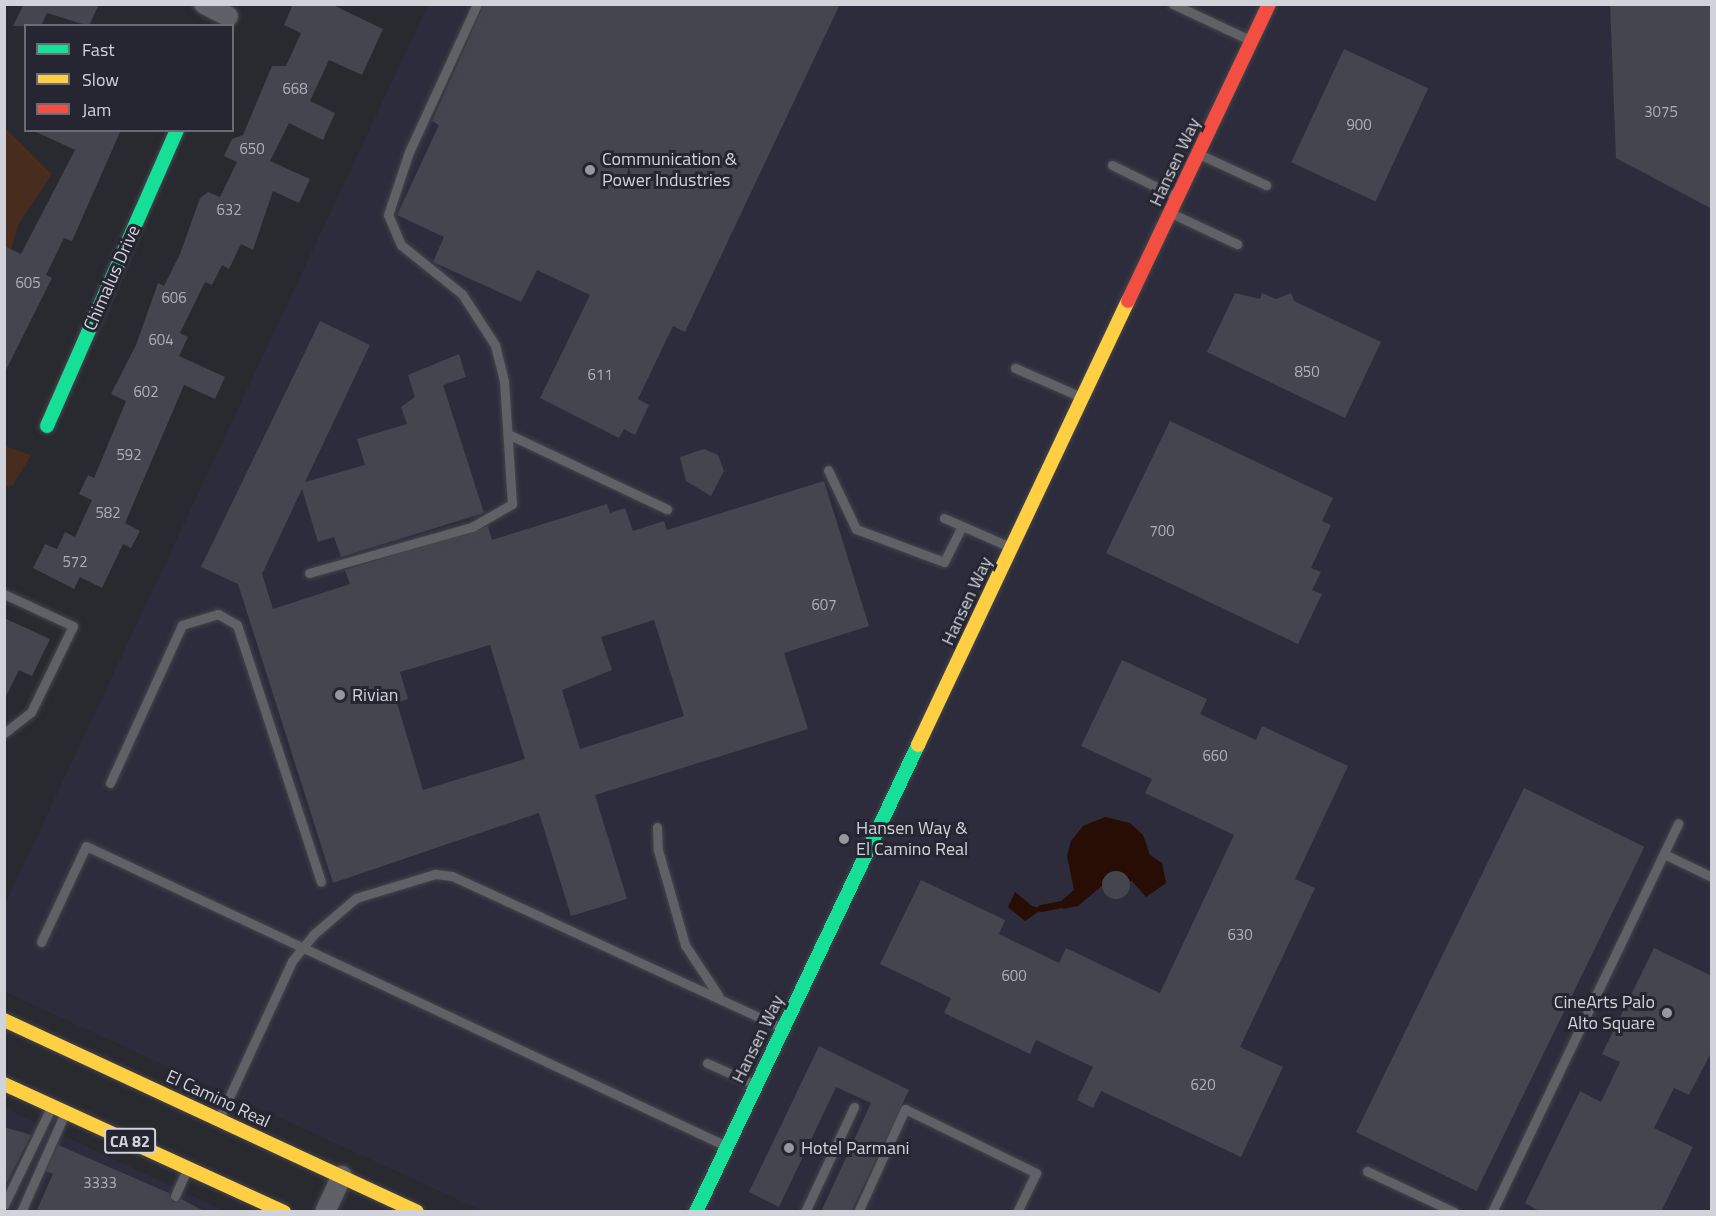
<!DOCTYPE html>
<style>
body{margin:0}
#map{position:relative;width:1716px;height:1216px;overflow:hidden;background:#292930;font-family:"Titillium Web",sans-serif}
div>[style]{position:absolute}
.built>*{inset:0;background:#2c2c3c}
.green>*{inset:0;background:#482c1d}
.water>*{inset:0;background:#280d04}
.stream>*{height:7px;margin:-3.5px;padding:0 3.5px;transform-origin:3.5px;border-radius:3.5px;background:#280d04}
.building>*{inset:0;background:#454550;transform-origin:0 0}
.round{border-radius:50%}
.roads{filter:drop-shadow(0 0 2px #45454b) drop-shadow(0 0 2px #45454b)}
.lane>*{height:9px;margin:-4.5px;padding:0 4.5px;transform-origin:4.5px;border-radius:4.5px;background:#606067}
.street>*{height:20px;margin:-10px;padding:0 10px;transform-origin:10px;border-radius:10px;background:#606067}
.fast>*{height:14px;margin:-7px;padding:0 7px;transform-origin:7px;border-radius:7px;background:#16e098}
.slow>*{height:14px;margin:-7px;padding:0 7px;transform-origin:7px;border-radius:7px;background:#ffcf43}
.jam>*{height:14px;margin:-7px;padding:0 7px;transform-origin:7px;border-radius:7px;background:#f24e42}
.dots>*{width:16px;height:16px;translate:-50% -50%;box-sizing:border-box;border:3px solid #262633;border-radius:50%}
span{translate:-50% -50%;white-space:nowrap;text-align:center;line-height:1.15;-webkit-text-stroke:6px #262633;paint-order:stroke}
.number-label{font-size:15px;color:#afafb8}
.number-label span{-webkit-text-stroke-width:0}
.shield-label span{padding:2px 4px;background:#262633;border:2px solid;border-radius:4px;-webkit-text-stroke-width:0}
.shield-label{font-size:16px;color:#d2d2db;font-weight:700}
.poi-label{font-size:18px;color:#d2d2db}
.left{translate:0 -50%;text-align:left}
.right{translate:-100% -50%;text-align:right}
.street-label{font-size:18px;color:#d2d2db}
.frame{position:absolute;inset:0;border:6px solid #d2d2db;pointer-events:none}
.legend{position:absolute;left:24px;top:24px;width:210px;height:108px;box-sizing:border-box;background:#262633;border:2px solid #6b6b76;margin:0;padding:8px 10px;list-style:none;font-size:18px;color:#d2d2db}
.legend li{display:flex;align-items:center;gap:12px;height:30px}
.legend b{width:30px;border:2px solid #6b6b76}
</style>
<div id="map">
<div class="built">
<div style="clip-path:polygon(428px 5px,1711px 5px,1711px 1211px,483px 1211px,5px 992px,5px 904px)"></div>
<div style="clip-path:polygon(5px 1108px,225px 1211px,5px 1211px)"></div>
</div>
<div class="green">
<div style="clip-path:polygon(5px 128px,52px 174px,19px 223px,5px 271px)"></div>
<div style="clip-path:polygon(5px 446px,31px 455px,13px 485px,5px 487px)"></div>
</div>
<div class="water">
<div style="clip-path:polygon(1105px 817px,1130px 823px,1143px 835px,1150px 855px,1162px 863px,1166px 883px,1146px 897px,1132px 881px,1104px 884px,1078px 906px,1063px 909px,1060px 902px,1074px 890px,1067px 856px,1071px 841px,1083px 826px)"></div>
<div style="clip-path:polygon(1015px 892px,1032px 906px,1042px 909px,1025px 921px,1008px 907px)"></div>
</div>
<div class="stream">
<div style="left:1041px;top:908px;width:20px;rotate:-11deg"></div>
</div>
<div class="building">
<div style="clip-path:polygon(24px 4px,99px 4px,89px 26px,47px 13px,41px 26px,13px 26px)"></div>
<div style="clip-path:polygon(293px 4px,331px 4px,383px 29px,362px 75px,329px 60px,310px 101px,335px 113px,323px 140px,289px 123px,270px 161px,310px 179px,299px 203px,273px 191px,253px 250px,241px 244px,229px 269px,222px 265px,212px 285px,205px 282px,180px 333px,188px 337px,179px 356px,225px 377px,215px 399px,184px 385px,125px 523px,140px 531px,131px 548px,123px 544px,102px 588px,80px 577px,74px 589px,33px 568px,45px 544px,57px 549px,65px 532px,75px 537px,92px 500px,79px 494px,88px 475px,94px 478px,126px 401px,111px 394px,136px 345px,158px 283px,164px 286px,180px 254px,200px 198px,208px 192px,220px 197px,237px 162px,224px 156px,232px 139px,243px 135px,272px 66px,286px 66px,301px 33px,284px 25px)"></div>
<div style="clip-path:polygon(484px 4px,840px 4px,685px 332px,673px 326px,638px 399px,649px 405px,635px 435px,624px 429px,619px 438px,540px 398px,590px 295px,537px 270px,521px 302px,433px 262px,444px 237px,397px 215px,439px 125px,432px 121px)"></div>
<div style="clip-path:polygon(1610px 4px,1712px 4px,1712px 209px,1616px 158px)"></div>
<div style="left:1344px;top:49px;width:93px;height:125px;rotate:25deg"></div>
<div style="clip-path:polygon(32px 130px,121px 130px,72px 241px,64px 238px,46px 275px,52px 278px,4px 374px,4px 246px,21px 254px,75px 150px)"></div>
<div style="clip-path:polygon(1235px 293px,1260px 299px,1262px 293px,1276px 299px,1291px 293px,1294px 301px,1381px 342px,1345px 418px,1207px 352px)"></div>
<div style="clip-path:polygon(evenodd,320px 321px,370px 345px,305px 482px,365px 465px,357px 439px,407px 424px,401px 407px,415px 397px,408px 375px,459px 354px,466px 377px,443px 385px,484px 513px,341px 557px,334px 537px,318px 542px,302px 489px,262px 574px,273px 609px,350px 584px,345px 570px,488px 526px,492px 540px,607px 504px,610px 513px,625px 508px,633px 531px,664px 521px,667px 530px,824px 481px,869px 626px,784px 653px,808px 729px,595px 795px,627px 899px,571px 916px,539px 813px,333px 883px,238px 584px,201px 567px,320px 321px,654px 620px,684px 716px,580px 749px,562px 690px,612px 670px,601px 637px,654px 620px,320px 321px,490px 645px,525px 759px,423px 790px,397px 703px,408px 699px,400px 672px,490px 645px)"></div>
<div style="clip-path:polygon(1170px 421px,1333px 498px,1322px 521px,1331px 525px,1311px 568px,1321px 572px,1312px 590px,1322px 594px,1298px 644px,1106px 553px)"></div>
<div style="clip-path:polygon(704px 449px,718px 455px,724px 471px,711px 496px,686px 481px,680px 457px)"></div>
<div style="clip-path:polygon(4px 618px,50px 639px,32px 676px,19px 670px,4px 700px)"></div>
<div style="clip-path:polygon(1122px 660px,1207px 699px,1200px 714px,1256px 740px,1262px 726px,1348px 766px,1295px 879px,1315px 888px,1240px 1047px,1283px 1067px,1241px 1157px,1101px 1091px,1093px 1108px,1077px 1100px,1093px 1067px,1036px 1040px,1030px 1054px,944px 1013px,951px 998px,880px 964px,921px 880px,1005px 920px,999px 934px,1059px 963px,1066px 948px,1160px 993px,1234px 835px,1145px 793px,1152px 779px,1081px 746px)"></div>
<div style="left:1524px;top:788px;width:134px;height:383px;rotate:26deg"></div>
<div class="round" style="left:1102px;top:871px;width:28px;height:28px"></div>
<div style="clip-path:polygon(1654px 948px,1712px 976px,1712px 1051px,1689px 1095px,1674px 1088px,1654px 1128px,1693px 1147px,1661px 1212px,1541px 1212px,1525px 1203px,1580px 1091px,1601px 1102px,1620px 1062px,1602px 1054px)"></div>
<div style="clip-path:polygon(819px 1046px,909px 1090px,851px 1212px,821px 1212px,871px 1103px,836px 1087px,779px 1207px,749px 1192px)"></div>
<div style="clip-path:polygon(4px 1127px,31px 1135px,4px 1188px)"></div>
<div style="clip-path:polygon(58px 1145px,169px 1193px,172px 1202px,181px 1199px,206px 1212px,36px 1212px,53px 1174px,46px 1171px)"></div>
</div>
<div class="roads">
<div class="lane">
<div style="left:1173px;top:4px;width:85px;rotate:25.1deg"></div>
<div style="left:1201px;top:155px;width:72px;rotate:24.8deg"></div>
<div style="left:1112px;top:165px;width:70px;rotate:26.2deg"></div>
<div style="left:1173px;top:214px;width:71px;rotate:25.1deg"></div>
<div style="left:1015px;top:368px;width:70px;rotate:23.6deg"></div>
<div style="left:508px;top:434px;width:176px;rotate:25.3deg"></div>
<div style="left:828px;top:470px;width:65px;rotate:64.6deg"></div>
<div style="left:856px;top:529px;width:94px;rotate:20.6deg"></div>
<div style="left:944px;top:562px;width:40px;rotate:-63.4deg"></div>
<div style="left:944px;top:518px;width:72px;rotate:23.7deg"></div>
<div style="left:309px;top:573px;width:169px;rotate:-15.8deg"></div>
<div style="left:472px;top:527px;width:46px;rotate:-29.9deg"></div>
<div style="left:512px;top:504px;width:123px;rotate:-93.7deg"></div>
<div style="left:504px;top:381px;width:37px;rotate:-104deg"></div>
<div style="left:495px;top:345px;width:61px;rotate:-122.9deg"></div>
<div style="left:462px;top:294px;width:78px;rotate:-141.2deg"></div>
<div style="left:401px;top:245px;width:33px;rotate:-113deg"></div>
<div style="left:388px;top:215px;width:66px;rotate:-71.6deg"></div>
<div style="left:409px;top:152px;width:163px;rotate:-65.3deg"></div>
<div style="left:4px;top:594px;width:76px;rotate:24.9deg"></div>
<div style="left:73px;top:626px;width:96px;rotate:116deg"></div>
<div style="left:31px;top:712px;width:34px;rotate:142deg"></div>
<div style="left:110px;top:783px;width:174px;rotate:-65.5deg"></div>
<div style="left:182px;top:625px;width:38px;rotate:-17deg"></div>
<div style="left:218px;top:614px;width:22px;rotate:30deg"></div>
<div style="left:237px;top:625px;width:270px;rotate:71.9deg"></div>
<div style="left:657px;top:827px;width:23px;rotate:88deg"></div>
<div style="left:658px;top:850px;width:99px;rotate:74.1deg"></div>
<div style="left:685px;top:945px;width:60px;rotate:56.6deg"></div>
<div style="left:1664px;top:854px;width:53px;rotate:25.6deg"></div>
<div style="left:41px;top:942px;width:106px;rotate:-64.9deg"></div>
<div style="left:86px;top:846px;width:705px;rotate:25.11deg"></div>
<div style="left:707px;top:1063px;width:51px;rotate:24.1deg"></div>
<div style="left:220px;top:1117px;width:172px;rotate:-65.2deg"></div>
<div style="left:292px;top:961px;width:35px;rotate:-51deg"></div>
<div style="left:314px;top:934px;width:55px;rotate:-40.6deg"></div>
<div style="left:356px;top:898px;width:83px;rotate:-16.9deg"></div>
<div style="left:435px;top:874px;width:17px;rotate:7deg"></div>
<div style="left:452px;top:876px;width:362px;rotate:24.7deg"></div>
<div style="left:1367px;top:1171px;width:96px;rotate:25.2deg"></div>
<div style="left:175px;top:1196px;width:27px;rotate:-66deg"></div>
<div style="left:4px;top:1205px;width:106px;rotate:-64.2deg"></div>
<div style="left:21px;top:1212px;width:104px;rotate:-66.1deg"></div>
<div style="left:805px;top:1212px;width:116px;rotate:-65deg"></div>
<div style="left:858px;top:1212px;width:113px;rotate:-65.5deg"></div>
<div style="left:905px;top:1109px;width:146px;rotate:26deg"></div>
<div style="left:1036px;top:1173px;width:43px;rotate:116deg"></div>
<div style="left:1492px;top:1212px;width:431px;rotate:-64.4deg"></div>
</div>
<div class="street">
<div style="left:204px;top:4px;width:27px;rotate:27deg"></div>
<div style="left:325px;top:1212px;width:40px;rotate:-65deg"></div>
</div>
<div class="fast">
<div style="left:47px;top:426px;width:323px;rotate:-66.3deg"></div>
<div style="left:696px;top:1212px;width:517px;rotate:-64.57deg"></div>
</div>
<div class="slow">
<div style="left:918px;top:745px;width:491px;rotate:-64.7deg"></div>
<div style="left:4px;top:1020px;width:455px;rotate:24.9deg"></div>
<div style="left:4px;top:1084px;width:308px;rotate:24.6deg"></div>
</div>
<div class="jam">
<div style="left:1128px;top:301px;width:329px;rotate:-64.6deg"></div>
</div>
</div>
<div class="dots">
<div style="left:590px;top:170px;background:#97979f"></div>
<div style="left:340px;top:695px;background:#97979f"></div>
<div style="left:844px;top:839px;background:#97979f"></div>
<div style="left:1667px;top:1013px;background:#97979f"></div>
<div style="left:789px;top:1148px;background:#97979f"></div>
</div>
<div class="number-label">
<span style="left:295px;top:89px">668</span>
<span style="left:1661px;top:112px">3075</span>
<span style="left:1359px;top:125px">900</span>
<span style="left:252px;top:149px">650</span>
<span style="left:229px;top:210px">632</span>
<span style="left:28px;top:283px">605</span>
<span style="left:174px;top:298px">606</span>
<span style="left:161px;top:340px">604</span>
<span style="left:1307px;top:372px">850</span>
<span style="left:600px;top:375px">611</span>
<span style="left:146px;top:392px">602</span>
<span style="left:129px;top:455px">592</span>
<span style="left:108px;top:513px">582</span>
<span style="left:1162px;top:531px">700</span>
<span style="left:75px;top:562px">572</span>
<span style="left:824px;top:605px">607</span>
<span style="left:1215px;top:756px">660</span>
<span style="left:1240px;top:935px">630</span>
<span style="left:1014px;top:976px">600</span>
<span style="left:1203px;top:1085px">620</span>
<span style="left:100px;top:1183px">3333</span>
</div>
<div class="shield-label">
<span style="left:130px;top:1141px">CA 82</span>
</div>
<div class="poi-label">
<span class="left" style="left:602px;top:170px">Communication &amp;<br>Power Industries</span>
<span class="left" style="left:352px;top:695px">Rivian</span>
<span class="left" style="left:856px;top:839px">Hansen Way &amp;<br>El Camino Real</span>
<span class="right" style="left:1655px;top:1013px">CineArts Palo<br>Alto Square</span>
<span class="left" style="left:801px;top:1148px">Hotel Parmani</span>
</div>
<div class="street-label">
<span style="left:1175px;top:162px;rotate:-65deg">Hansen Way</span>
<span style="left:112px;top:278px;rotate:-66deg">Chimalus Drive</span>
<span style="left:967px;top:601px;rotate:-65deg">Hansen Way</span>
<span style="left:758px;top:1039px;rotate:-64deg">Hansen Way</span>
<span style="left:218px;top:1099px;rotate:25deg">El Camino Real</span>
</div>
<div class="frame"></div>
<ul class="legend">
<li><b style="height:8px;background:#16e098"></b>Fast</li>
<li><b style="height:8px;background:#ffcf43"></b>Slow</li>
<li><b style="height:8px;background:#f24e42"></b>Jam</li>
</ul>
</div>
